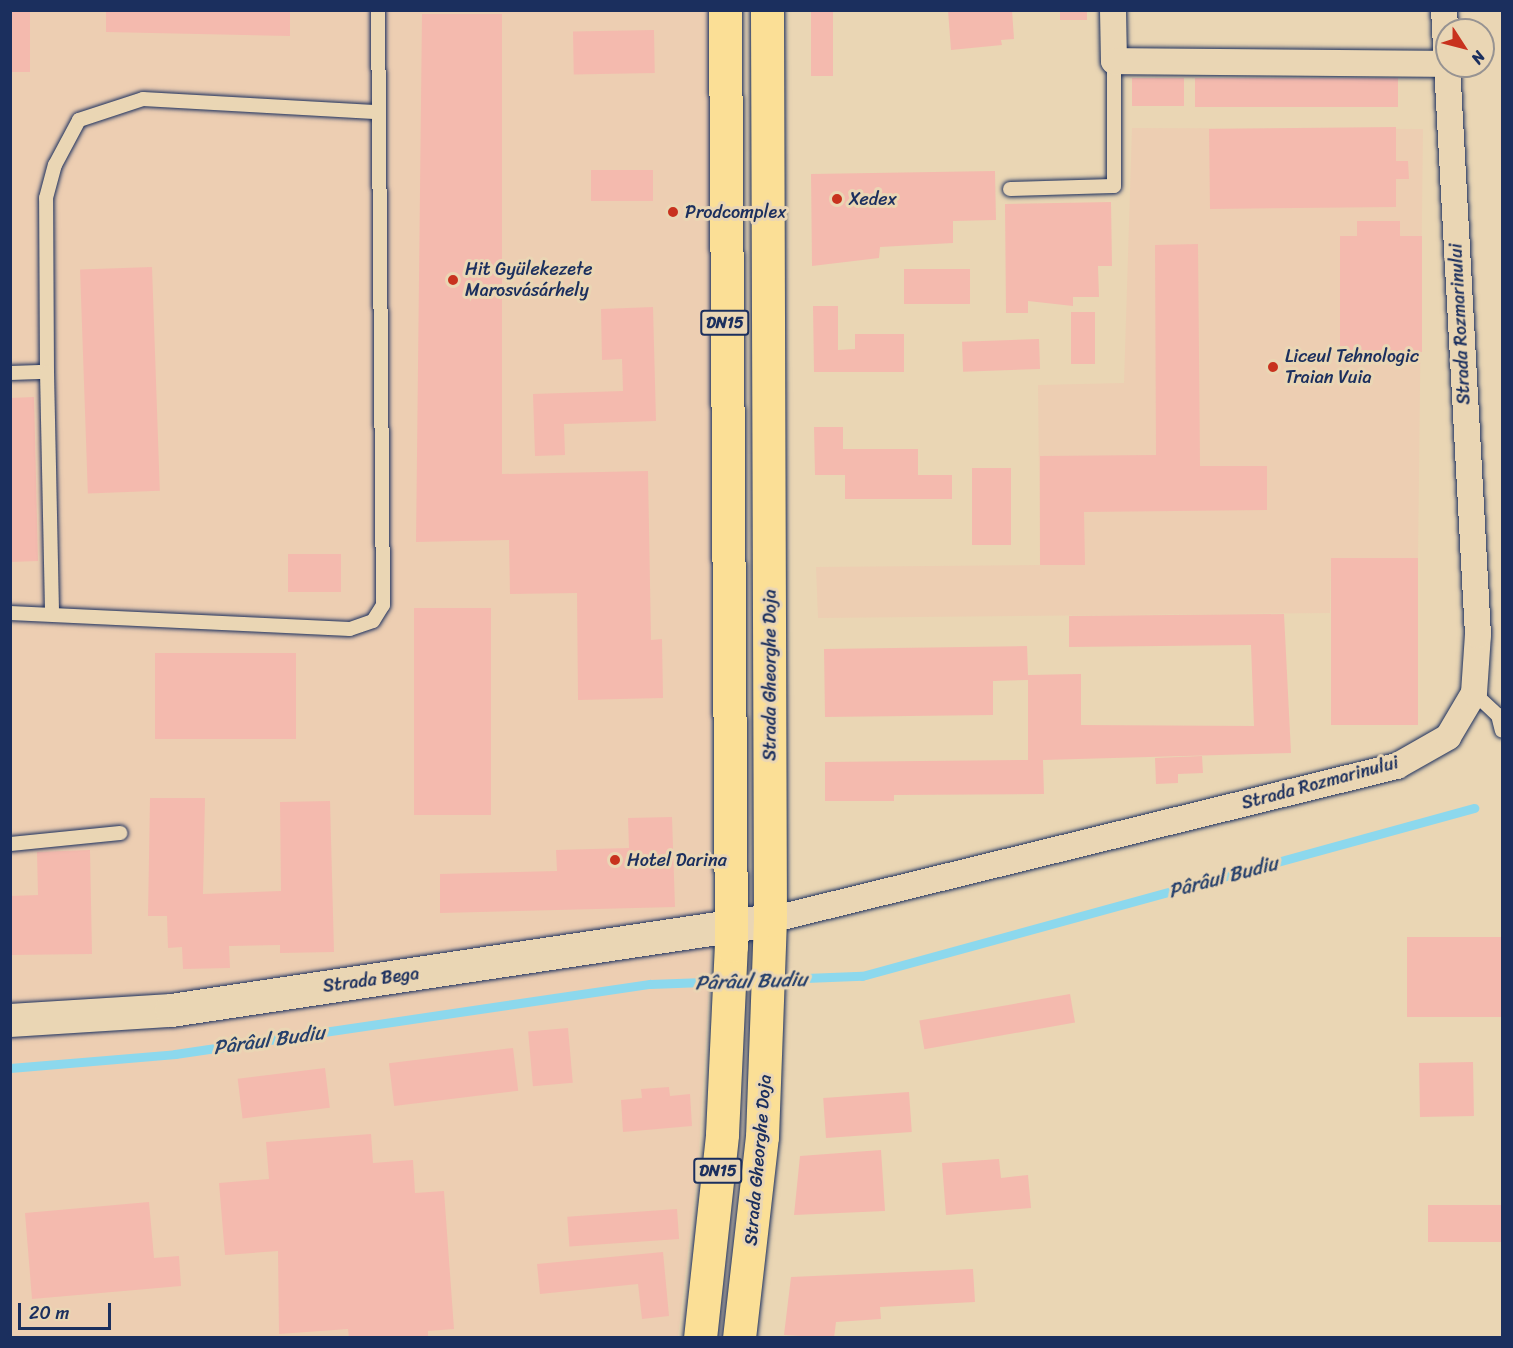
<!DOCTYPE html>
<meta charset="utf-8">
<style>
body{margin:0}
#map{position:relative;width:1513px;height:1348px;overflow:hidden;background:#ead6b4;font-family:Sriracha,sans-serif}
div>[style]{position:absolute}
.built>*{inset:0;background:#edceb2}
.stream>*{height:9px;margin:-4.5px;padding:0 4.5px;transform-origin:4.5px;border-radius:4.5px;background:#8cd8ed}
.building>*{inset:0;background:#f4baae;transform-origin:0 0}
.roads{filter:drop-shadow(0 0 2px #1b2f5e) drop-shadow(0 0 2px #1b2f5e)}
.service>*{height:14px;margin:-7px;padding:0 7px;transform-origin:7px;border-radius:7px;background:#ead6b4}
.minor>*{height:26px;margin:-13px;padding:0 13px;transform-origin:13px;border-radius:13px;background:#ead6b4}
.secondary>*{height:33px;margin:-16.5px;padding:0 16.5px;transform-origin:16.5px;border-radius:16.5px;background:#ead6b4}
.primary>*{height:33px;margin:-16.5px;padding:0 16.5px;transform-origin:16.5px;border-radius:16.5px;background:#fbdf96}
.dots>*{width:16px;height:16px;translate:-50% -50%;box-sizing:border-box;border:3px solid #ead6b4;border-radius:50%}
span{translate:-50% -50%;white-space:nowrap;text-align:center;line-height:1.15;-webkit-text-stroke:6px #ead6b4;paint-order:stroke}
.shield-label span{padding:2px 4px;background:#ead6b4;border:2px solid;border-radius:4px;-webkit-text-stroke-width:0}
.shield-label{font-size:16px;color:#1b2f5e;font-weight:700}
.poi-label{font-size:18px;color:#1b2f5e}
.left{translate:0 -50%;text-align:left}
.street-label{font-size:18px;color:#1b2f5e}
.water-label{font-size:20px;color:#26406c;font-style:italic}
.frame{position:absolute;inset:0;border:12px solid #1b2f5e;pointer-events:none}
.north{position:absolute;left:1435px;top:18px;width:60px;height:60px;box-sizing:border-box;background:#ead6b4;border:2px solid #979392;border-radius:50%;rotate:126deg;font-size:16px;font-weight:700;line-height:24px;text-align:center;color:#1b2f5e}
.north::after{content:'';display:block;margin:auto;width:21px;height:27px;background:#c8321e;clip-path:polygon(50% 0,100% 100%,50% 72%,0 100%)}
.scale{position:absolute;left:18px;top:1303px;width:93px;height:27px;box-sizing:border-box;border:3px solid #1b2f5e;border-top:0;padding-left:8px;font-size:18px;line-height:21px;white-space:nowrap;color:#1b2f5e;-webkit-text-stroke:4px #ead6b4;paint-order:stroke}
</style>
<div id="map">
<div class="built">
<div style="clip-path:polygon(1502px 10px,1502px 204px,1500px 143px)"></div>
<div style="clip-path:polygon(10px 11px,711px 11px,712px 937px,698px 1166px,678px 1337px,11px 1337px)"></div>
<div style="clip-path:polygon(1132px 128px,1423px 129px,1418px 558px,1331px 558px,1330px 613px,818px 618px,816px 567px,1040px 565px,1038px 385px,1124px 383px)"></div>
</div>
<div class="stream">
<div style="left:10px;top:1068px;width:166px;rotate:-4.8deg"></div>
<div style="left:175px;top:1054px;width:480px;rotate:-8.4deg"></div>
<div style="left:650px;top:984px;width:212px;rotate:-2.2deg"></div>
<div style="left:862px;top:976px;width:635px;rotate:-15.35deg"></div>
</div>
<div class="building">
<div style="left:10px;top:10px;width:20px;height:62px"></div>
<div style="clip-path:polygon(106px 10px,290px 10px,290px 36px,106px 32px)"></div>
<div style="left:811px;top:10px;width:22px;height:66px"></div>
<div style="clip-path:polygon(948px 10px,1012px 10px,1014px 39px,1001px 40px,1002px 45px,951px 50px)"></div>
<div style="left:1060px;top:10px;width:27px;height:10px"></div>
<div style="clip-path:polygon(422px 14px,502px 14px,502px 474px,648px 471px,651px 640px,662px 639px,663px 698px,578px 700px,577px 593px,510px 594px,509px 540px,416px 542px)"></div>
<div style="left:654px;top:30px;width:43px;height:81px;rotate:89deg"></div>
<div style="left:1132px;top:78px;width:52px;height:28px"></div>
<div style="left:1195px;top:78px;width:203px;height:29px"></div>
<div style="clip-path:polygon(1396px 127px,1396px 161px,1408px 161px,1409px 179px,1396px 179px,1396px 207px,1210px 209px,1209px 129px)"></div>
<div style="left:653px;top:170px;width:31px;height:62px;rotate:90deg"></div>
<div style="clip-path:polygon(995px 171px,996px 220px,953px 221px,953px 243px,880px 247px,879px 258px,812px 266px,811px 174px)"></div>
<div style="clip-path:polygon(1111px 202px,1112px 266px,1098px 266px,1099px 297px,1073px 297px,1073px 306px,1028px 301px,1028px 313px,1006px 313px,1005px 204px)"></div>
<div style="clip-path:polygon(1357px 221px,1400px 221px,1400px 236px,1422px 236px,1422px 352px,1340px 352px,1340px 236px,1357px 236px)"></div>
<div style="clip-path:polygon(1198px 244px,1200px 466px,1267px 466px,1267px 510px,1084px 512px,1085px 565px,1040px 565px,1040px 456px,1156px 455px,1155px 245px)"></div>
<div style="left:152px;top:267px;width:224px;height:72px;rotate:88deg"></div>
<div style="left:970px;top:269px;width:35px;height:66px;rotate:90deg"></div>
<div style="clip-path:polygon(813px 306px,838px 306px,838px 350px,855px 349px,855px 334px,904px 334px,904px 372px,814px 372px)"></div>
<div style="clip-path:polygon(653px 307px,656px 421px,564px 424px,565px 455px,535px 456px,533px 394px,623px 391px,622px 359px,602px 360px,601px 309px)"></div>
<div style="left:1071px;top:312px;width:24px;height:52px"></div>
<div style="left:1039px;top:339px;width:30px;height:77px;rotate:88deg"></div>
<div style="clip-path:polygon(34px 397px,38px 561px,10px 562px,10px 398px)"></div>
<div style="clip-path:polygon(814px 427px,843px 427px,843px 449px,918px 449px,918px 475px,952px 475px,952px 499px,845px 499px,845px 475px,815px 475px)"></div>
<div style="left:972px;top:468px;width:39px;height:77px"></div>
<div style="left:341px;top:554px;width:38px;height:53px;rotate:90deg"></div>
<div style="left:1331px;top:558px;width:87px;height:167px"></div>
<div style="left:491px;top:608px;width:207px;height:77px;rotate:90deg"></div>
<div style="clip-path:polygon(1284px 614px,1291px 753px,1043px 760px,1044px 794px,894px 795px,894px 801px,825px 801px,825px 762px,1028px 760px,1028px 680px,993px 681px,993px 715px,825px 717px,824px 649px,1027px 646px,1028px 675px,1081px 674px,1081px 725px,1254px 726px,1251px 645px,1069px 647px,1069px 616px)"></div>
<div style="left:155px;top:653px;width:141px;height:86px"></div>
<div style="clip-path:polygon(1202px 756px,1203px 773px,1178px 774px,1178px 783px,1156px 784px,1155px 758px)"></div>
<div style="clip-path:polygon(150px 798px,205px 798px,203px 894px,281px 891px,280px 802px,330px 801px,334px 952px,280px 953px,280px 945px,229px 946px,230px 968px,183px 969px,182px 947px,168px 948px,167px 916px,148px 916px)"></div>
<div style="clip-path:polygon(672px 817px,675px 907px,440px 913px,440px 874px,557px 871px,556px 850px,629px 848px,628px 818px)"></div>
<div style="clip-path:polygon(90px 850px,92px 954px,10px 955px,10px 896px,38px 895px,37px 852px)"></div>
<div style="left:1502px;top:937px;width:80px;height:95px;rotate:90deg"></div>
<div style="left:1070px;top:994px;width:29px;height:153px;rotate:80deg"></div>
<div style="left:568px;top:1028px;width:55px;height:40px;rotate:85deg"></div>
<div style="left:513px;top:1048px;width:43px;height:125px;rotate:83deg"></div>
<div style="left:1473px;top:1062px;width:54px;height:54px;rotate:89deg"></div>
<div style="left:325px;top:1068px;width:40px;height:88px;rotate:83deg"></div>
<div style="clip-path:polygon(669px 1087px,670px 1096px,690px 1094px,692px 1126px,623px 1132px,621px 1100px,642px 1098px,641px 1089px)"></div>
<div style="left:909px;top:1092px;width:40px;height:86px;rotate:86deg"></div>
<div style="clip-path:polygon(371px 1134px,373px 1163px,413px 1160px,415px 1193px,444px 1191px,454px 1329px,428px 1331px,428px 1338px,349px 1338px,348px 1329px,279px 1334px,278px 1251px,225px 1255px,219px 1183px,269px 1179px,266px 1142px)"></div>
<div style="clip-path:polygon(881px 1150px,885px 1211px,794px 1215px,800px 1156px)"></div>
<div style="clip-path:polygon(999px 1159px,1001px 1178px,1028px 1175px,1031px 1208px,946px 1215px,942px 1163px)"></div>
<div style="clip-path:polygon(149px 1202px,154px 1258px,179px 1256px,181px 1286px,32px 1299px,25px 1213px)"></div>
<div style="left:1502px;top:1205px;width:37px;height:74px;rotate:90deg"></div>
<div style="left:677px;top:1209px;width:30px;height:110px;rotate:86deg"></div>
<div style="clip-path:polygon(663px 1252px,669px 1316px,642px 1319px,638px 1284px,540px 1294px,537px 1264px)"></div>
<div style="clip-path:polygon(973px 1269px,975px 1302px,880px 1307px,881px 1319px,836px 1322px,834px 1338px,784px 1335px,791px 1277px)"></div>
</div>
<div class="roads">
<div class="service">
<div style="left:1010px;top:189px;width:104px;rotate:-1.7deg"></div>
<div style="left:1114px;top:186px;width:125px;rotate:-90deg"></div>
<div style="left:47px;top:372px;width:174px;rotate:-90.3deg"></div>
<div style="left:46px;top:198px;width:34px;rotate:-75deg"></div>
<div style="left:55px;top:165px;width:51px;rotate:-61.9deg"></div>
<div style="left:79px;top:120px;width:67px;rotate:-18.2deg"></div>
<div style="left:143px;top:99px;width:236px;rotate:3.2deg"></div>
<div style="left:10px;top:373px;width:37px;rotate:-2deg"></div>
<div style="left:47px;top:372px;width:242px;rotate:88.8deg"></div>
<div style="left:10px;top:613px;width:340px;rotate:2.7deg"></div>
<div style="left:350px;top:629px;width:24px;rotate:-19deg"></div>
<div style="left:373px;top:621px;width:19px;rotate:-58deg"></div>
<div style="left:383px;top:605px;width:595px;rotate:-90.48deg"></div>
<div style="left:1474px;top:693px;width:33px;rotate:43deg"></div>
<div style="left:1498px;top:715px;width:16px;rotate:76deg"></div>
<div style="left:10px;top:844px;width:111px;rotate:-5.7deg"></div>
</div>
<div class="minor">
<div style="left:1113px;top:10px;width:51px;rotate:88.9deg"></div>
<div style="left:1114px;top:61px;width:331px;rotate:0.5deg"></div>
<div style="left:770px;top:920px;width:646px;rotate:-13.8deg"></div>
<div style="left:1397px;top:766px;width:59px;rotate:-29.6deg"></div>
<div style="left:1448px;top:737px;width:51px;rotate:-59.4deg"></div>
<div style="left:1474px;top:693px;width:58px;rotate:-86.1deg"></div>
<div style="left:1478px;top:635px;width:626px;rotate:-93.11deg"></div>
</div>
<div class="secondary">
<div style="left:10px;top:1020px;width:161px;rotate:-3.6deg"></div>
<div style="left:171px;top:1010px;width:606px;rotate:-8.54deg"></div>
</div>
<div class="primary">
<div style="left:700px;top:1338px;width:205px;rotate:-83.8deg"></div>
<div style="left:722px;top:1134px;width:188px;rotate:-87.3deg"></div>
<div style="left:731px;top:946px;width:936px;rotate:-90.37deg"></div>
<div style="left:739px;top:1338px;width:202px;rotate:-83.5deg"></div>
<div style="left:762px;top:1137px;width:217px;rotate:-87.9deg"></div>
<div style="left:770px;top:920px;width:910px;rotate:-90.19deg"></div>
</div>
</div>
<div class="dots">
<div style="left:837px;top:199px;background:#c8321e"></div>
<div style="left:673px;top:212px;background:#c8321e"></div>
<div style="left:453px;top:280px;background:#c8321e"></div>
<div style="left:1273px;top:367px;background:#c8321e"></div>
<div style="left:615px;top:860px;background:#c8321e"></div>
</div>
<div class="shield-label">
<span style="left:725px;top:323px">DN15</span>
<span style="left:718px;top:1171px">DN15</span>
</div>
<div class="poi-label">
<span class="left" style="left:849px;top:199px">Xedex</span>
<span class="left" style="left:685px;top:212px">Prodcomplex</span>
<span class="left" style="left:465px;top:280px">Hit Gyülekezete<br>Marosvásárhely</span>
<span class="left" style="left:1285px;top:367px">Liceul Tehnologic<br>Traian Vuia</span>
<span class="left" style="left:627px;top:860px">Hotel Darina</span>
</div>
<div class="street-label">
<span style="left:1460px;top:324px;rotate:-93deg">Strada Rozmarinului</span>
<span style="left:770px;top:675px;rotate:-90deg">Strada Gheorghe Doja</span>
<span style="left:1320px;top:783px;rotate:-15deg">Strada Rozmarinului</span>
<span style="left:371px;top:980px;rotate:-8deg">Strada Bega</span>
<span style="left:758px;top:1160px;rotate:-85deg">Strada Gheorghe Doja</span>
</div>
<div class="water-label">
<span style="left:1223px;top:877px;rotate:-15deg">Pârâul Budiu</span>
<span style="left:751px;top:981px;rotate:-2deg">Pârâul Budiu</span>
<span style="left:269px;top:1040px;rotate:-8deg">Pârâul Budiu</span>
</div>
<div class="frame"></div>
<div class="north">N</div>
<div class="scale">20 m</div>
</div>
